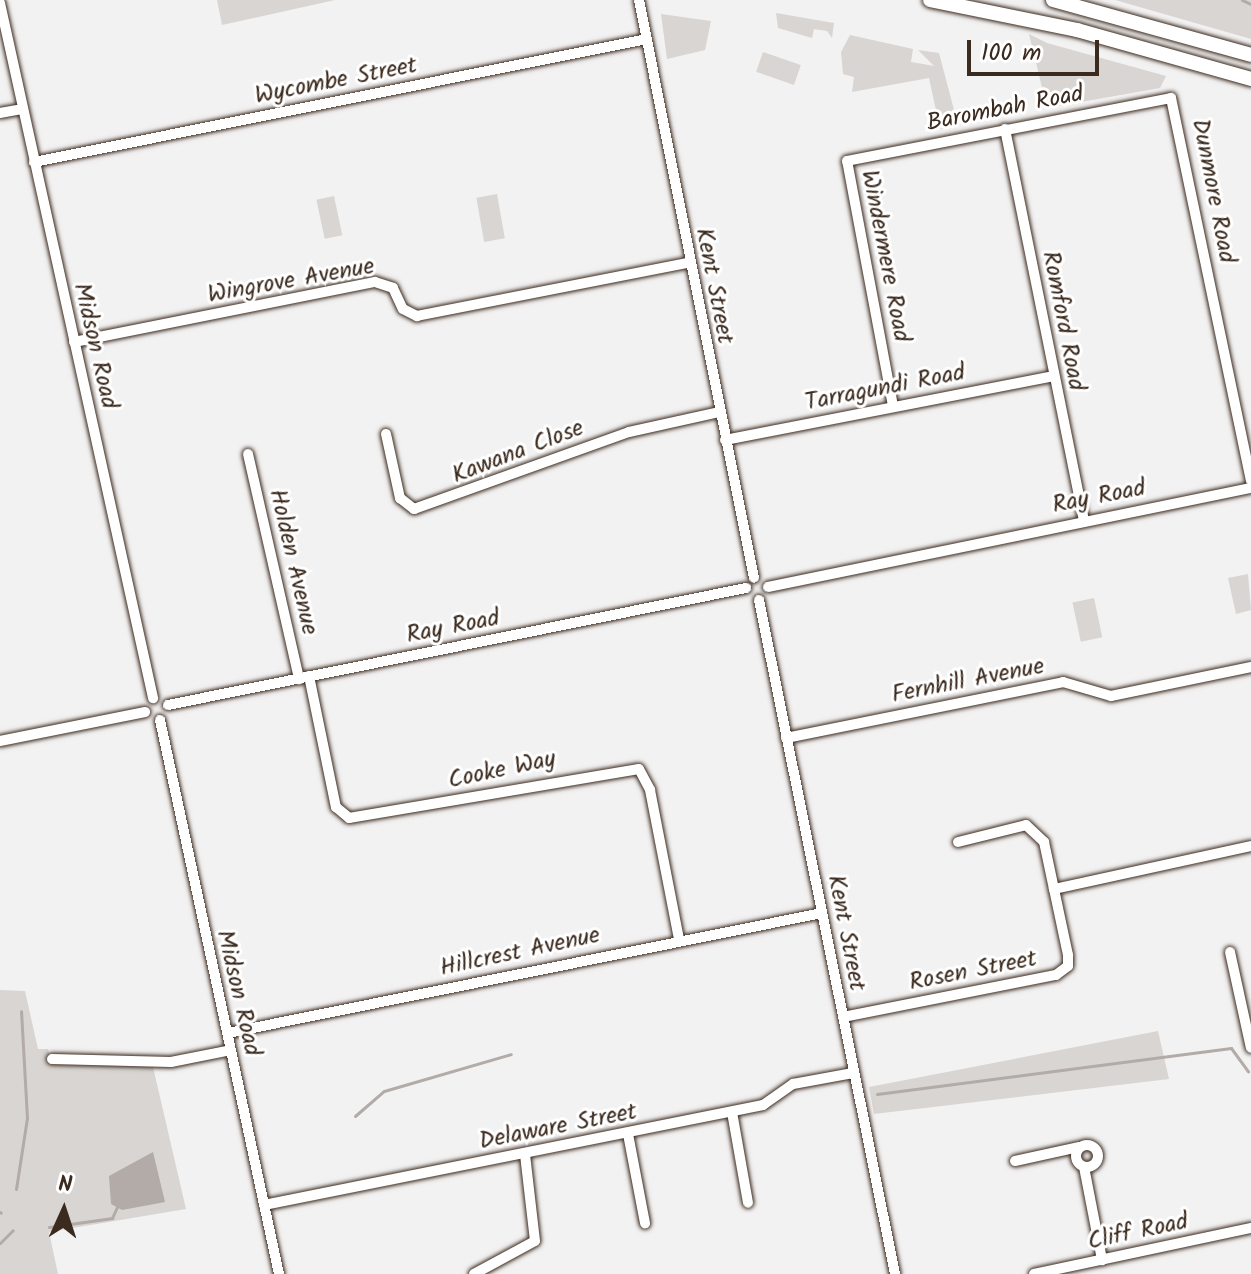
<!DOCTYPE html>
<style>
body{margin:0}
#map{position:relative;width:1251px;height:1274px;overflow:hidden;background:#f3f2f2;font-family:Kalam,sans-serif}
div>[style]{position:absolute}
.green>*{inset:0;background:#d8d5d2;transform-origin:0 0}
.water>*{inset:0;background:#b2aba7}
.stream>*{height:3px;margin:-1.5px;padding:0 1.5px;transform-origin:1.5px;border-radius:1.5px;background:#b2aba7}
.roads{filter:drop-shadow(0 0 2px #3b2a1e) drop-shadow(0 0 2px #3b2a1e)}
.minor>*{height:10px;margin:-5px;padding:0 5px;transform-origin:5px;border-radius:5px;background:#fff}
.minor>.ring{margin:-5px;padding:0;box-sizing:content-box;background:none;border:10px solid #fff;border-radius:50%}
.highway>*{height:14px;margin:-7px;padding:0 7px;transform-origin:7px;border-radius:7px;background:#fff}
span{translate:-50% -50%;white-space:nowrap;text-align:center;line-height:1.15;-webkit-text-stroke:6px #fff;paint-order:stroke}
.street-label{font-size:24px;color:#3b2a1e}
.north{position:absolute;left:24px;top:1170px;width:80px;height:80px;-webkit-text-stroke:6px #fff;paint-order:stroke;rotate:3deg;font-size:22px;font-weight:700;line-height:32px;text-align:center;color:#3b2a1e}
.north::after{content:'';display:block;margin:auto;width:28px;height:36px;background:#3b2a1e;clip-path:polygon(50% 0,100% 100%,50% 72%,0 100%)}
.scale{position:absolute;left:967px;top:40px;width:132px;height:36px;box-sizing:border-box;border:4px solid #3b2a1e;border-top:0;padding-left:10px;font-size:24px;line-height:28px;white-space:nowrap;color:#3b2a1e;-webkit-text-stroke:6px #fff;paint-order:stroke}
</style>
<div id="map">
<div class="green">
<div style="clip-path:polygon(217px 0,335px 0,222px 25px)"></div>
<div style="clip-path:polygon(1115px 0,1251px 0,1251px 39px)"></div>
<div style="clip-path:polygon(776px 13px,834px 23px,832px 38px,827px 31px,814px 29px,812px 38px,778px 28px)"></div>
<div style="clip-path:polygon(661px 14px,711px 21px,705px 50px,667px 59px)"></div>
<div style="clip-path:polygon(1029px 34px,1047px 43px,1166px 76px,1160px 88px,1047px 108px)"></div>
<div style="clip-path:polygon(850px 35px,913px 49px,911px 62px,934px 66px,918px 50px,939px 53px,958px 125px,940px 129px,929px 78px,852px 92px,854px 77px,843px 74px,841px 52px)"></div>
<div style="left:763px;top:52px;width:40px;height:21px;rotate:19deg"></div>
<div style="left:497px;top:194px;width:45px;height:21px;rotate:80deg"></div>
<div style="left:334px;top:196px;width:40px;height:18px;rotate:78deg"></div>
<div style="clip-path:polygon(1248px 574px,1251px 610px,1236px 614px,1228px 578px)"></div>
<div style="left:1094px;top:598px;width:40px;height:22px;rotate:78deg"></div>
<div style="clip-path:polygon(0 990px,25px 991px,38px 1049px,48px 1049px,52px 1065px,153px 1067px,186px 1209px,49px 1232px,58px 1274px,0 1274px)"></div>
<div style="clip-path:polygon(1158px 1031px,1169px 1079px,874px 1114px,869px 1087px)"></div>
</div>
<div class="water">
<div style="clip-path:polygon(153px 1152px,165px 1202px,122px 1210px,111px 1204px,109px 1176px)"></div>
</div>
<div class="stream">
<div style="left:1242px;top:0;width:10px;rotate:24deg"></div>
<div style="left:877px;top:1094px;width:357px;rotate:-7.4deg"></div>
<div style="left:1231px;top:1048px;width:29px;rotate:54deg"></div>
<div style="left:355px;top:1116px;width:38px;rotate:-41deg"></div>
<div style="left:384px;top:1091px;width:132px;rotate:-16.2deg"></div>
<div style="left:16px;top:1189px;width:72px;rotate:-81.2deg"></div>
<div style="left:27px;top:1118px;width:107px;rotate:-93.2deg"></div>
<div style="left:0;top:1212px;width:1px;rotate:45deg"></div>
<div style="left:49px;top:1227px;width:64px;rotate:-8.1deg"></div>
<div style="left:112px;top:1218px;width:12px;rotate:-66deg"></div>
<div style="left:0;top:1243px;width:18px;rotate:-45deg"></div>
</div>
<div class="roads">
<div class="minor">
<div style="left:639px;top:0;width:589px;rotate:78.75deg"></div>
<div style="left:0;top:3px;width:712px;rotate:77.58deg"></div>
<div style="left:0;top:113px;width:22px;rotate:-10deg"></div>
<div style="left:1005px;top:129px;width:399px;rotate:78.6deg"></div>
<div style="left:34px;top:162px;width:625px;rotate:-11.35deg"></div>
<div style="left:74px;top:342px;width:307px;rotate:-11.3deg"></div>
<div style="left:375px;top:282px;width:19px;rotate:18deg"></div>
<div style="left:393px;top:288px;width:23px;rotate:65deg"></div>
<div style="left:403px;top:309px;width:16px;rotate:27deg"></div>
<div style="left:417px;top:316px;width:276px;rotate:-11.1deg"></div>
<div style="left:893px;top:406px;width:249px;rotate:-100.6deg"></div>
<div style="left:847px;top:161px;width:330px;rotate:-11deg"></div>
<div style="left:1171px;top:98px;width:391px;rotate:78.2deg"></div>
<div style="left:386px;top:434px;width:66px;rotate:77.7deg"></div>
<div style="left:400px;top:498px;width:18px;rotate:38deg"></div>
<div style="left:414px;top:509px;width:228px;rotate:-19.7deg"></div>
<div style="left:629px;top:432px;width:92px;rotate:-12.5deg"></div>
<div style="left:725px;top:440px;width:334px;rotate:-11deg"></div>
<div style="left:248px;top:454px;width:231px;rotate:77.2deg"></div>
<div style="left:768px;top:587px;width:493px;rotate:-11.6deg"></div>
<div style="left:759px;top:600px;width:688px;rotate:78.59deg"></div>
<div style="left:309px;top:676px;width:134px;rotate:78.4deg"></div>
<div style="left:336px;top:807px;width:17px;rotate:40deg"></div>
<div style="left:349px;top:818px;width:294px;rotate:-9.6deg"></div>
<div style="left:639px;top:769px;width:24px;rotate:62deg"></div>
<div style="left:650px;top:790px;width:152px;rotate:79deg"></div>
<div style="left:168px;top:705px;width:590px;rotate:-11.44deg"></div>
<div style="left:160px;top:720px;width:567px;rotate:77.88deg"></div>
<div style="left:786px;top:738px;width:283px;rotate:-11.4deg"></div>
<div style="left:1063px;top:682px;width:50px;rotate:16.3deg"></div>
<div style="left:1111px;top:696px;width:143px;rotate:-11.7deg"></div>
<div style="left:0;top:741px;width:148px;rotate:-11.3deg"></div>
<div style="left:958px;top:842px;width:70px;rotate:-14deg"></div>
<div style="left:1026px;top:825px;width:25px;rotate:43deg"></div>
<div style="left:1044px;top:842px;width:48px;rotate:78deg"></div>
<div style="left:1230px;top:952px;width:98px;rotate:77.7deg"></div>
<div style="left:843px;top:1017px;width:217px;rotate:-11.2deg"></div>
<div style="left:1056px;top:975px;width:15px;rotate:-37deg"></div>
<div style="left:1068px;top:966px;width:11px;rotate:-90deg"></div>
<div style="left:1068px;top:955px;width:67px;rotate:-102deg"></div>
<div style="left:1054px;top:889px;width:202px;rotate:-12.3deg"></div>
<div style="left:228px;top:1033px;width:606px;rotate:-11.42deg"></div>
<div style="left:52px;top:1059px;width:119px;rotate:1.4deg"></div>
<div style="left:171px;top:1062px;width:61px;rotate:-11.3deg"></div>
<div style="left:732px;top:1112px;width:92px;rotate:80deg"></div>
<div style="left:628px;top:1134px;width:91px;rotate:79.2deg"></div>
<div class="ring" style="left:1076px;top:1145px;width:12px;height:12px"></div>
<div style="left:1015px;top:1161px;width:66px;rotate:-12.3deg"></div>
<div style="left:1084px;top:1167px;width:95px;rotate:79deg"></div>
<div style="left:264px;top:1205px;width:509px;rotate:-11.33deg"></div>
<div style="left:763px;top:1105px;width:37px;rotate:-35deg"></div>
<div style="left:793px;top:1084px;width:61px;rotate:-10.4deg"></div>
<div style="left:474px;top:1274px;width:69px;rotate:-28.4deg"></div>
<div style="left:535px;top:1241px;width:88px;rotate:-96.6deg"></div>
<div style="left:1034px;top:1274px;width:222px;rotate:-12deg"></div>
</div>
<div class="highway">
<div style="left:930px;top:0;width:150px;rotate:11.5deg"></div>
<div style="left:1077px;top:30px;width:181px;rotate:15.7deg"></div>
<div style="left:1053px;top:0;width:205px;rotate:15.5deg"></div>
</div>
</div>
<div class="street-label">
<span style="left:336px;top:81px;rotate:-11deg">Wycombe Street</span>
<span style="left:1005px;top:109px;rotate:-11deg">Barombah Road</span>
<span style="left:1213px;top:191px;rotate:79deg">Dunmore Road</span>
<span style="left:885px;top:256px;rotate:79deg">Windermere Road</span>
<span style="left:291px;top:281px;rotate:-10deg">Wingrove Avenue</span>
<span style="left:714px;top:286px;rotate:79deg">Kent Street</span>
<span style="left:1063px;top:321px;rotate:79deg">Romford Road</span>
<span style="left:95px;top:346px;rotate:77deg">Midson Road</span>
<span style="left:885px;top:388px;rotate:-11deg">Tarragundi Road</span>
<span style="left:518px;top:452px;rotate:-21deg">Kawana Close</span>
<span style="left:1099px;top:497px;rotate:-11deg">Ray Road</span>
<span style="left:293px;top:562px;rotate:77deg">Holden Avenue</span>
<span style="left:453px;top:627px;rotate:-11deg">Ray Road</span>
<span style="left:968px;top:681px;rotate:-11deg">Fernhill Avenue</span>
<span style="left:502px;top:770px;rotate:-12deg">Cooke Way</span>
<span style="left:846px;top:933px;rotate:79deg">Kent Street</span>
<span style="left:520px;top:952px;rotate:-12deg">Hillcrest Avenue</span>
<span style="left:973px;top:971px;rotate:-11deg">Rosen Street</span>
<span style="left:238px;top:993px;rotate:77deg">Midson Road</span>
<span style="left:558px;top:1127px;rotate:-11deg">Delaware Street</span>
<span style="left:1138px;top:1232px;rotate:-12deg">Cliff Road</span>
</div>
<div class="north">N</div>
<div class="scale">100 m</div>
</div>
